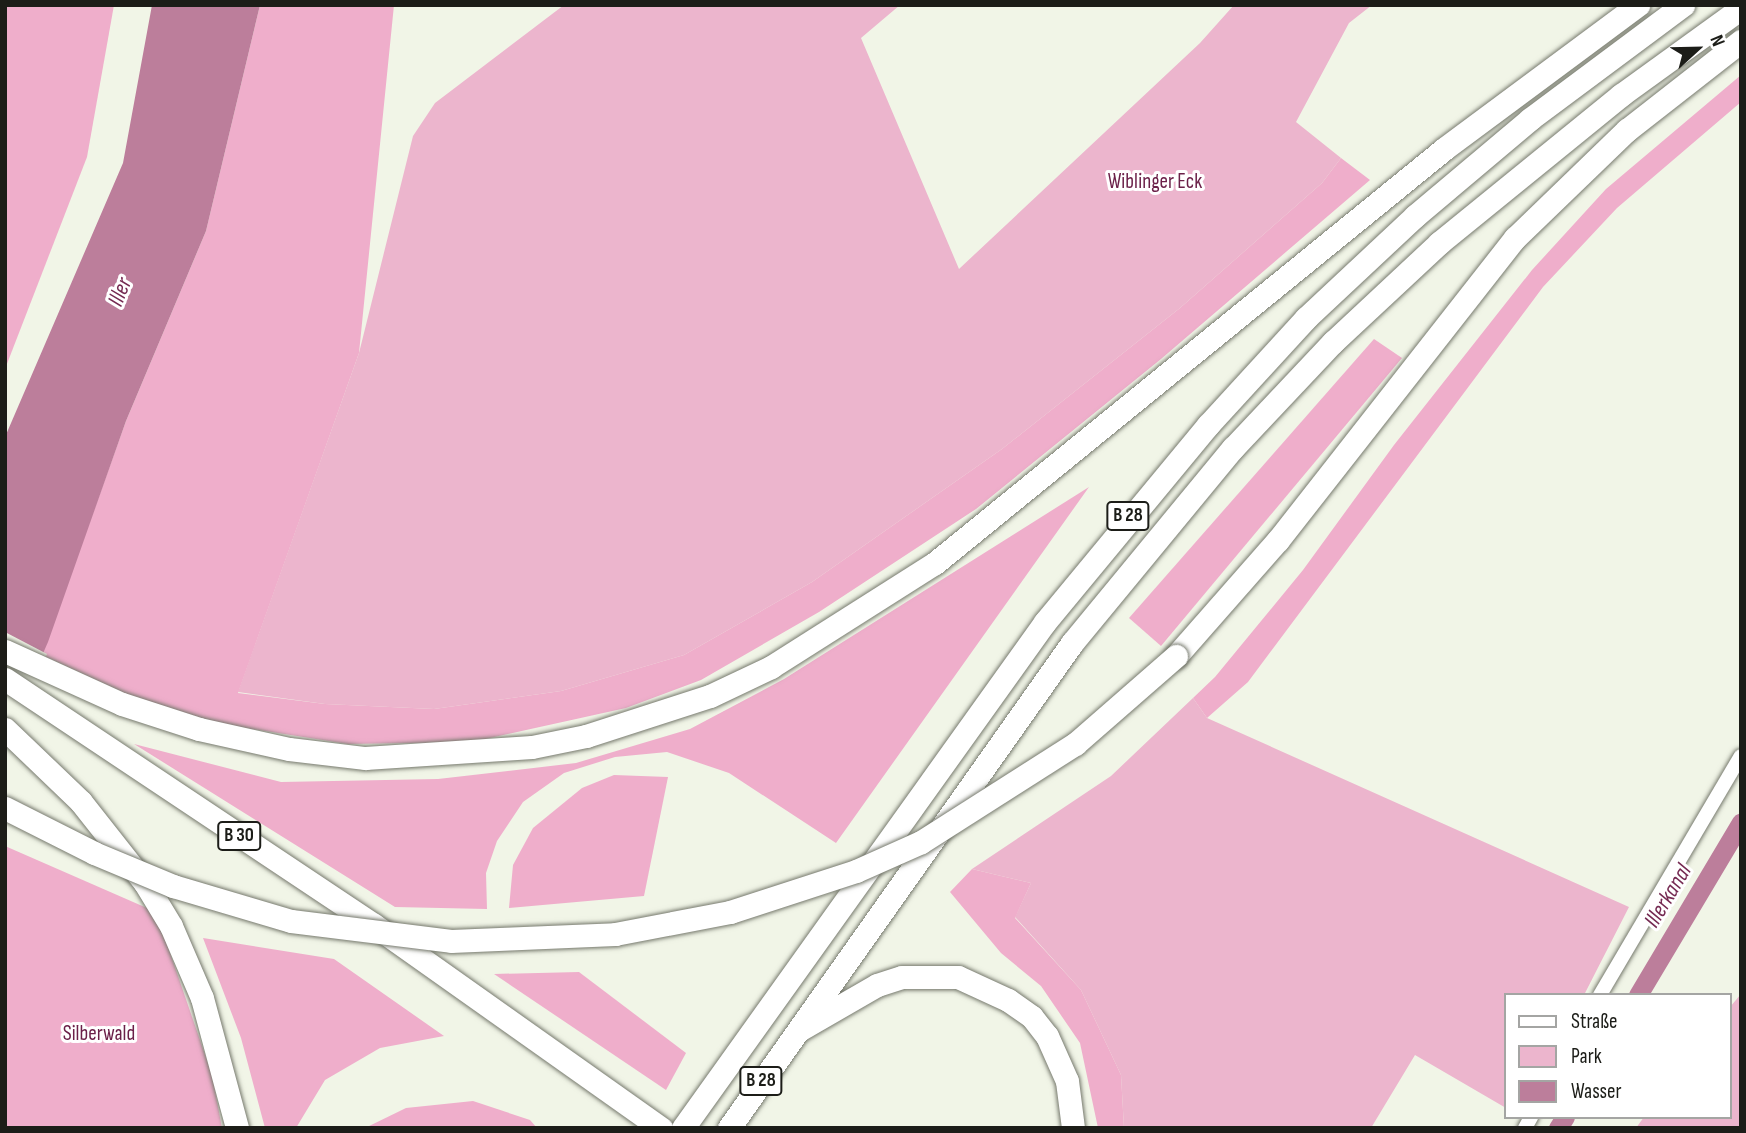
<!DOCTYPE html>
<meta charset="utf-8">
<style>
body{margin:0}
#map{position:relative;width:1746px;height:1133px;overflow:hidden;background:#f1f5e7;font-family:"Sofia Sans Condensed",sans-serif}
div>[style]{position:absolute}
.green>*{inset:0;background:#ecb5cd}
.forest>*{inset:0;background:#efaecb}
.water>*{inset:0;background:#bc7e9b}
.pier>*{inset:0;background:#f1f5e7}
.canal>*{height:19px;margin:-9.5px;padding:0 9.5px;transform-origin:9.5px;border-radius:9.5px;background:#bc7e9b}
.roads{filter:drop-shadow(0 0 2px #76796d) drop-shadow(0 0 2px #76796d)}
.minor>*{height:14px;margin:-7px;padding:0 7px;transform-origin:7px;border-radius:7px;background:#fff}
.trunk>*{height:23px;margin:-11.5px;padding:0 11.5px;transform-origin:11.5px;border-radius:11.5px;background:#fff}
.bridges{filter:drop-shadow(0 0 2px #76796d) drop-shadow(0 0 2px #76796d)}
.trunk-bridge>*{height:23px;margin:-11.5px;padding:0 11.5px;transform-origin:11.5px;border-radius:11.5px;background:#fff}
span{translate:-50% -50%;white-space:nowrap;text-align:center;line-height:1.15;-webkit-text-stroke:6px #fff;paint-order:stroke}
.shield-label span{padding:2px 5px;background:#fff;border:2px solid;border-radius:5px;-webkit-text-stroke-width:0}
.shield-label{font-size:19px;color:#1c1d18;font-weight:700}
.park-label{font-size:21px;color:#6b2049}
.water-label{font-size:23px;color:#752a52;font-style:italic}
.frame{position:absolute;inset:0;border:7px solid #1c1d18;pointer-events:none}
.legend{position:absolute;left:1504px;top:993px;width:228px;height:126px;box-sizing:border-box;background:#fff;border:2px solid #a4a5a3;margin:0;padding:9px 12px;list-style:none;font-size:21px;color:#1c1d18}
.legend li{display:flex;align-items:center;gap:14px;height:35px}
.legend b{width:35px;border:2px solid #a4a5a3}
.north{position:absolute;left:1662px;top:14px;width:70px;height:70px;-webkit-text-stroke:5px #fff;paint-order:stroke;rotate:68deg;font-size:19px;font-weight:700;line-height:28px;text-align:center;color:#1c1d18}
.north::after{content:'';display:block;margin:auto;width:24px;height:32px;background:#1c1d18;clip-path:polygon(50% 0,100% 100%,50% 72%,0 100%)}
</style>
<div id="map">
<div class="green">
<div style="clip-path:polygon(564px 5px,900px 5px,861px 38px,959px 269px,1200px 43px,1234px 5px,1372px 5px,1349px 23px,1296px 122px,1341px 158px,1322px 183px,1180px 308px,1002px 449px,812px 582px,684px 655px,561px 691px,434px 709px,325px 704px,238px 692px,359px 353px,413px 136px,435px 103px)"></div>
<div style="clip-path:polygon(1193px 698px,1207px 718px,1629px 907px,1584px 995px,1506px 995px,1506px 1108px,1415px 1055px,1371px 1128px,1124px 1128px,1121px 1075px,1081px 990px,1015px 917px,1031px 883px,972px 869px,1111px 776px)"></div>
<div style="clip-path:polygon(1741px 994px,1741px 1128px,1636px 1128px,1644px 1117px,1730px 1117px,1730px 1007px)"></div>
</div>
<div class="forest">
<div style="clip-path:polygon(5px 5px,114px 5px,87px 157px,5px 369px)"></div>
<div style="clip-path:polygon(260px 5px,394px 5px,359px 353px,238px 693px,325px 704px,434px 709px,561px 691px,684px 655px,812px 582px,1002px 449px,1180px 308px,1322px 183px,1341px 158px,1370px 180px,1161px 359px,976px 509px,819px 612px,701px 680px,626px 708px,472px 742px,348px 744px,226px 725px,142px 701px,42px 655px,126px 421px,206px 231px)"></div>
<div style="clip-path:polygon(1741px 75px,1741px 102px,1617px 208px,1543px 287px,1248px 682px,1207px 718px,1193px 698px,1215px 677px,1303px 570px,1394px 445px,1532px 270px,1606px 189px)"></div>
<div style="clip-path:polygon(1374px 339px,1402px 358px,1161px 646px,1129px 618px)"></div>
<div style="clip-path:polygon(1089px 487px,836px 843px,729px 773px,667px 752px,615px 757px,564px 773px,523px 802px,497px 841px,486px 873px,487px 909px,395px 907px,134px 744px,281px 782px,438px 779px,576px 763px,690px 729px,784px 679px)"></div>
<div style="clip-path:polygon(614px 775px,668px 777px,644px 896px,509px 908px,513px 865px,533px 828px,582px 788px)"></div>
<div style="clip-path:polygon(5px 846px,156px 912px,212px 1075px,222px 1128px,5px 1128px)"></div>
<div style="clip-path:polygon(972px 869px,1031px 883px,1015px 918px,1081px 990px,1121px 1075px,1124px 1128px,1098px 1128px,1080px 1043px,1041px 986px,1001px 953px,950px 892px)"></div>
<div style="clip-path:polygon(203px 938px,334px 959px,444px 1036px,380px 1048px,325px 1080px,296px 1128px,265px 1128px,241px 1038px)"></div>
<div style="clip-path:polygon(579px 972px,686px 1053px,666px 1090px,494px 974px)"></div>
<div style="clip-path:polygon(473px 1101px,530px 1120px,537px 1128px,365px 1128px,406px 1108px)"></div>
</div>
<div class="water">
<div style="clip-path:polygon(152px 5px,260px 5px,206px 231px,126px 421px,48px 642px,5px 740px,5px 437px,123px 163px)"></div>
</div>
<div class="pier">
<div style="clip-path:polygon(5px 632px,47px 654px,5px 743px)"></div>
</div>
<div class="canal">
<div style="left:1638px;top:995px;width:201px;rotate:-59.2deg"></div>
<div style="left:1558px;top:1128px;width:13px;rotate:-58deg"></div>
</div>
<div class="roads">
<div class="minor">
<div style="left:1600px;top:995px;width:277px;rotate:-59.5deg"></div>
<div style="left:1525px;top:1128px;width:13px;rotate:-61deg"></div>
</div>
<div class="trunk">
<div style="left:5px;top:651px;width:128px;rotate:24.4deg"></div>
<div style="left:122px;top:704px;width:81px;rotate:18deg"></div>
<div style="left:199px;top:729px;width:92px;rotate:12.5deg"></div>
<div style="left:289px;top:749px;width:77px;rotate:6.8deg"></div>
<div style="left:365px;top:758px;width:167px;rotate:-3.8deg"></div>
<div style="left:532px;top:747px;width:55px;rotate:-11.5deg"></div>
<div style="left:586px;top:736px;width:130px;rotate:-17.9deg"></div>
<div style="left:710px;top:696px;width:68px;rotate:-25.4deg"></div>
<div style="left:771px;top:667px;width:194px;rotate:-32.4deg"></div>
<div style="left:935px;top:563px;width:656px;rotate:-39.12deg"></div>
<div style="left:1444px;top:149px;width:242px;rotate:-36.6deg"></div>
<div style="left:1176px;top:656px;width:154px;rotate:-48.7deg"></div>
<div style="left:1278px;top:540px;width:384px;rotate:-51.9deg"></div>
<div style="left:1515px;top:238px;width:156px;rotate:-44deg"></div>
<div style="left:1627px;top:130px;width:145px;rotate:-38deg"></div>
<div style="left:5px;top:679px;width:443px;rotate:33.7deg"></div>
<div style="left:374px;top:925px;width:352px;rotate:35.3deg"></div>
<div style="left:5px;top:729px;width:105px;rotate:43.8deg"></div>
<div style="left:81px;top:802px;width:103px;rotate:51.7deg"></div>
<div style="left:145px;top:883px;width:50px;rotate:58.8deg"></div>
<div style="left:171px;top:926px;width:78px;rotate:66.7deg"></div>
<div style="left:202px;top:998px;width:135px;rotate:74.9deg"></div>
<div style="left:799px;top:1030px;width:90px;rotate:-30deg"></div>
<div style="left:877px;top:985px;width:26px;rotate:-18deg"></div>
<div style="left:902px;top:977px;width:56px"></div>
<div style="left:958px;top:977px;width:55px;rotate:24.7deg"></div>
<div style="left:1008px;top:1000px;width:29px;rotate:35deg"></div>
<div style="left:1032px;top:1017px;width:24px;rotate:52deg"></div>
<div style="left:1047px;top:1036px;width:49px;rotate:66deg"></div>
<div style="left:1067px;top:1081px;width:47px;rotate:82.7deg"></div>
<div style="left:683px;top:1128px;width:622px;rotate:-54.42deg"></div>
<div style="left:1045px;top:622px;width:256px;rotate:-50.4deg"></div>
<div style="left:1208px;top:425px;width:145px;rotate:-47.5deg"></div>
<div style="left:1306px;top:318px;width:149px;rotate:-43.1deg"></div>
<div style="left:1415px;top:216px;width:150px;rotate:-40.1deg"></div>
<div style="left:1530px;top:119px;width:191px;rotate:-36.7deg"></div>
<div style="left:729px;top:1128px;width:594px;rotate:-54.73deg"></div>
<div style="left:1072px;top:643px;width:253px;rotate:-50.5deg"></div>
<div style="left:1233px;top:448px;width:146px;rotate:-46.7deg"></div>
<div style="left:1333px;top:342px;width:145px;rotate:-43deg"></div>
<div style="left:1439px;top:243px;width:235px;rotate:-39.1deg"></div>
<div style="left:1621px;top:95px;width:148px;rotate:-35.9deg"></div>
</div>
</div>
<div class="bridges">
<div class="trunk-bridge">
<div style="left:5px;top:808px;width:100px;rotate:26.8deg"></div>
<div style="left:94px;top:853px;width:86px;rotate:22.7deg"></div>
<div style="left:173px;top:886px;width:123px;rotate:16.5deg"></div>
<div style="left:291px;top:921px;width:161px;rotate:7.1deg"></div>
<div style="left:451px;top:941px;width:164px;rotate:-2.4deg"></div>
<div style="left:615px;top:934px;width:117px;rotate:-10.8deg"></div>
<div style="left:730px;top:912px;width:133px;rotate:-18deg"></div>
<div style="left:856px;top:871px;width:71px;rotate:-24deg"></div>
<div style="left:921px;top:842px;width:183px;rotate:-32.5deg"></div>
<div style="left:1075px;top:744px;width:134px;rotate:-41.1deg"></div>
</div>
</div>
<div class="shield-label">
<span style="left:1128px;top:516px">B 28</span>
<span style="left:239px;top:836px">B 30</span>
<span style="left:761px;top:1081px">B 28</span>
</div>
<div class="park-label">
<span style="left:1155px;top:182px">Wiblinger Eck</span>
<span style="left:99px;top:1034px">Silberwald</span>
</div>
<div class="water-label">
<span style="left:120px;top:292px;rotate:-68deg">Iller</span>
<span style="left:1668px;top:896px;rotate:-59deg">Illerkanal</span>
</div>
<div class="frame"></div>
<ul class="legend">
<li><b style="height:9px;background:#fff"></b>Straße</li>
<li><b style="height:19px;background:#ecb5cd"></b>Park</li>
<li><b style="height:19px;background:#bc7e9b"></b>Wasser</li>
</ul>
<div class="north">N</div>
</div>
